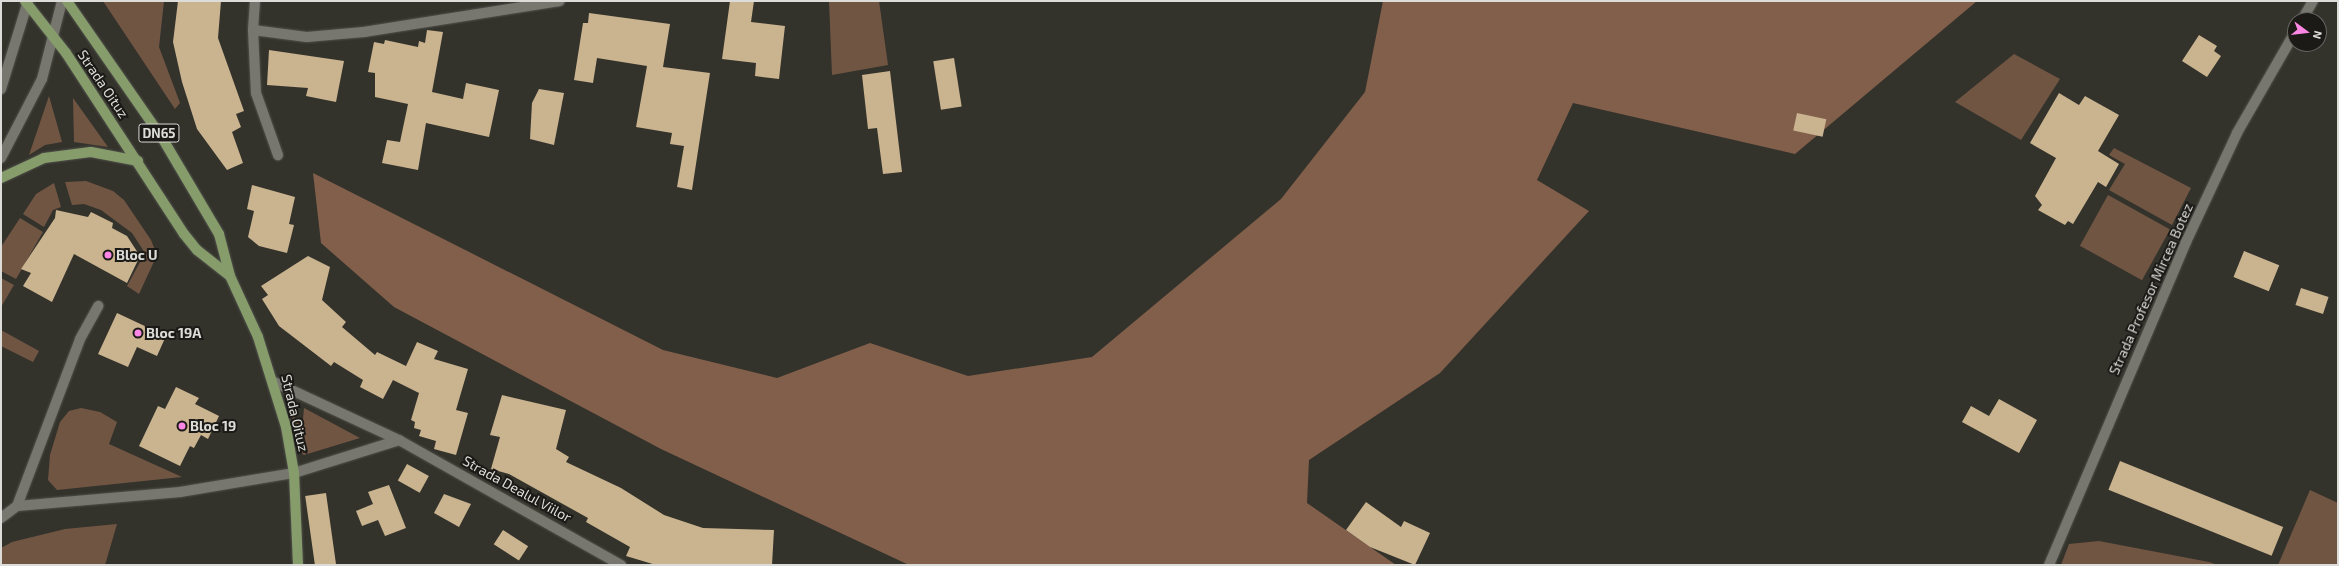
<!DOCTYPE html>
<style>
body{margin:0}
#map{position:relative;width:2339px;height:566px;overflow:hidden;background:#33332c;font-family:"Exo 2",sans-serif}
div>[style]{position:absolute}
.green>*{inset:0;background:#715543;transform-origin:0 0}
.forest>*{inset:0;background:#825f4a}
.building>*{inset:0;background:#cab38f;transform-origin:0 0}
.roads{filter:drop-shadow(0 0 1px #51514b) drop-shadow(0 0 1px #51514b)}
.lane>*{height:10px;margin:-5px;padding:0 5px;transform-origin:5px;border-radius:5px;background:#78776f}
.street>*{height:10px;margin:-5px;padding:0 5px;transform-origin:5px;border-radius:5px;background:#78776f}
.secondary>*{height:10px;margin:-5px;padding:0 5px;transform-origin:5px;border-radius:5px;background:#78776f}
.primary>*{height:10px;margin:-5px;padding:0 5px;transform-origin:5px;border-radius:5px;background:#869c6b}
.dots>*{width:11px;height:11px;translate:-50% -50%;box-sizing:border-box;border:2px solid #1b1a17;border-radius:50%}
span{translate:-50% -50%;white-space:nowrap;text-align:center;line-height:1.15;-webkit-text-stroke:4px #1b1a17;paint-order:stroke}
.shield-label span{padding:1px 3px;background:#1b1a17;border:1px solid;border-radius:3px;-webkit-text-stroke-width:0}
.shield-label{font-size:13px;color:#dcdcd8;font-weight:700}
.street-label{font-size:14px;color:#dcdcd8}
.poi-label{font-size:14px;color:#dcdcd8;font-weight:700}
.left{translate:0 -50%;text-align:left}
.frame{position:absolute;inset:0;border:2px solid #dcdcd8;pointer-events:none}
.north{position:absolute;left:2287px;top:12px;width:40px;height:40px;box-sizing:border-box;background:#1b1a17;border:1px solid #686864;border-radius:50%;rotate:105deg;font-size:11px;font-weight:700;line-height:16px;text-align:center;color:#dcdcd8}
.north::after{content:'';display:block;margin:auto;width:14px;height:18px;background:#fc86e4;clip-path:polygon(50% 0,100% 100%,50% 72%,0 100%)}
</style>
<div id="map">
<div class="green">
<div style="clip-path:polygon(103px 1px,164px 1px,159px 47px,180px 103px,175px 109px)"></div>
<div style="clip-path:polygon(829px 1px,879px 1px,888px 65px,832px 75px)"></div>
<div style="clip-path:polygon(2014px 54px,2060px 79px,2021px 140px,1955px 102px)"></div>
<div style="clip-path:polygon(49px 96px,62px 142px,45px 145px,29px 155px)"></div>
<div style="clip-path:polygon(73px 98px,108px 147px,74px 142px)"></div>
<div style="clip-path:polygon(2114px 148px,2191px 188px,2172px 225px,2109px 190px,2125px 164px,2109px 155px)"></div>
<div style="clip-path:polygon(86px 181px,113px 191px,124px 200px,151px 240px,157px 255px,139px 294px,127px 286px,145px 253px,132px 233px,101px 210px,84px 204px,72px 205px,65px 182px)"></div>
<div style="clip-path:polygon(54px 183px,61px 207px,53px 210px,44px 227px,23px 214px,36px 194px)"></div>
<div style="left:2108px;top:195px;width:71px;height:58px;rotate:29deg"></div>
<div style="clip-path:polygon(20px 218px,43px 232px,16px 279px,1px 271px,1px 247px)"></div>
<div style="clip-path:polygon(1px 278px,14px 285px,1px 307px)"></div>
<div style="clip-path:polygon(1px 330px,39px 351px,33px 362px,1px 346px)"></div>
<div style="clip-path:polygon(290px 406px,293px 407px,295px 419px,303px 419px,304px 408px,360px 438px,304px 455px,300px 452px)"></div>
<div style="clip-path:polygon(81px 408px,100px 412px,117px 422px,109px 444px,182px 477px,57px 490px,48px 480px,50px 455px,60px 422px,69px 411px)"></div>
<div style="clip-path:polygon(2310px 490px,2338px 503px,2338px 565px,2278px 565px)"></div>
<div style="clip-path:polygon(117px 524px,105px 565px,1px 565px,1px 548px,12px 542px,65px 529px)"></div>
<div style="clip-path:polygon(2099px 541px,2209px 562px,2218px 565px,2061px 565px,2069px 544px)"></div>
</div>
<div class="forest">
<div style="clip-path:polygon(1383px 1px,1977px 1px,1795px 154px,1573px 103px,1537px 180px,1589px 211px,1440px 373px,1309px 460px,1307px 503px,1396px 565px,909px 565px,661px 449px,394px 307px,321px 243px,313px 173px,663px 350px,777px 378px,870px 343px,968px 376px,1092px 357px,1281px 199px,1365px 92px)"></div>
</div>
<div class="building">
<div style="clip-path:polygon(178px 1px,221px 1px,218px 38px,244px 111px,236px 114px,241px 127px,232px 132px,243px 163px,227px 170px,197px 129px,182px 82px,173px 42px)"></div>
<div style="clip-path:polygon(730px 1px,754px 1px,751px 22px,785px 26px,779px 79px,755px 76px,756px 63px,722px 59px)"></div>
<div style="clip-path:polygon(589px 13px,670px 24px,663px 67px,710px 73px,692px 190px,677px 187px,684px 146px,670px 144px,672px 133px,636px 127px,647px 66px,597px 58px,593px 83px,574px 80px,583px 23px,588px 23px)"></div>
<div style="clip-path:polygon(427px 30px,443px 32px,432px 92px,463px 99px,466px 83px,499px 90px,489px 137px,426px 123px,418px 170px,382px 163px,387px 140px,400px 142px,408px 104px,375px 97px,375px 73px,368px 72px,374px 42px,384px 44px,385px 40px,418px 47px,419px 41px,425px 43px)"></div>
<div style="clip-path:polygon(2199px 35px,2217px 46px,2214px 51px,2221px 56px,2207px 77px,2182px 61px)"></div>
<div style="clip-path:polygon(269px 50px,344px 61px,336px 102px,306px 96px,308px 88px,267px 85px)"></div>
<div style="left:954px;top:58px;width:49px;height:21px;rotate:81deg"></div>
<div style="clip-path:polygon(890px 71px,902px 172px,883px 174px,877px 128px,868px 129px,862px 75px)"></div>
<div style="clip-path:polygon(539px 89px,564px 93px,554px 145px,530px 139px,532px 103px)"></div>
<div style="clip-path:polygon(2059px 93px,2079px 105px,2085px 96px,2119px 115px,2098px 151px,2119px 164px,2106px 187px,2098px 182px,2073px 224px,2068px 221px,2065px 225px,2038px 210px,2042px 205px,2035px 196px,2056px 158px,2030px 143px)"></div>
<div style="left:1797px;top:113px;width:30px;height:18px;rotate:12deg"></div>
<div style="clip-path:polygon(252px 185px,295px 197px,289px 224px,294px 225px,287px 253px,259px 246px,248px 237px,254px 211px,247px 209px)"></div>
<div style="clip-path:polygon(56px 210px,88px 217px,91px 212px,113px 223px,112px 228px,127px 236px,140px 256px,127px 283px,74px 254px,52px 302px,23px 286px,31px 273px,21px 269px,55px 218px)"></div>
<div style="left:2244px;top:251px;width:38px;height:28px;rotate:22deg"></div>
<div style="clip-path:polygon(308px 256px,330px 267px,322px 300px,346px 322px,342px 327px,375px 355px,377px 352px,406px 366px,417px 342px,438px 351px,434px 359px,468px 369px,456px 410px,468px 413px,456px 455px,434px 449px,436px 441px,419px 436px,421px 430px,414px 428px,415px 422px,411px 420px,419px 393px,393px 380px,383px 399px,360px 387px,363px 380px,334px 362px,331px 366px,279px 326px,262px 299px,268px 295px,261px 286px)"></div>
<div style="left:2301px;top:288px;width:29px;height:18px;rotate:18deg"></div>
<div style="clip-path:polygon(117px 313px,166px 336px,157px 356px,137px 347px,128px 367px,98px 354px)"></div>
<div style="clip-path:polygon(176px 387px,199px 398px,195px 404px,219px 416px,208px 439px,201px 435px,194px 448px,190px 446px,180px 466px,139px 446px,158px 406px,165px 409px)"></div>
<div style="clip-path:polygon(502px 395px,566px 410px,556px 449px,569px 457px,566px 462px,621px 488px,664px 515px,703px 528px,774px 530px,772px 565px,656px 565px,626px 556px,630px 547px,586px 522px,588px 518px,509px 474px,491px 469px,500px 437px,490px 435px)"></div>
<div style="clip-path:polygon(1999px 399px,2037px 420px,2019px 453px,1962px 422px,1971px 406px,1989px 416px)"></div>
<div style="left:2120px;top:461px;width:176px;height:31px;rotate:22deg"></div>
<div style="left:407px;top:464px;width:25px;height:19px;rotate:29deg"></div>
<div style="clip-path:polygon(389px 485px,406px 528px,385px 536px,378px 520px,362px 526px,356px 511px,373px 504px,368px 492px)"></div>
<div style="left:326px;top:493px;width:73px;height:21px;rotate:82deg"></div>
<div style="clip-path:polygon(444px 494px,471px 504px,459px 527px,434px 513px)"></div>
<div style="clip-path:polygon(1366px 502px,1401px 527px,1404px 521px,1430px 533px,1415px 565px,1370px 547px,1346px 530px)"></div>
<div style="left:503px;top:530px;width:30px;height:17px;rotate:33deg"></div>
</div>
<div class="roads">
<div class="lane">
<div style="left:17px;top:506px;width:178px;rotate:-69.3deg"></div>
<div style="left:80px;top:339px;width:38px;rotate:-61deg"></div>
<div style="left:1px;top:518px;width:20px;rotate:-37deg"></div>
<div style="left:17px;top:506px;width:164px;rotate:-4.9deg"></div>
<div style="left:180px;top:492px;width:116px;rotate:-9.5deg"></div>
</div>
<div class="street">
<div style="left:255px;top:1px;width:29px;rotate:94deg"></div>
<div style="left:253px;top:30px;width:63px;rotate:87.3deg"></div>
<div style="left:256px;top:93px;width:66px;rotate:70.5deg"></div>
<div style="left:2302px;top:20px;width:22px;rotate:-60deg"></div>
<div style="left:253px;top:30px;width:54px;rotate:7.4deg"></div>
<div style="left:307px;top:37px;width:57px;rotate:-5deg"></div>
<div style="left:364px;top:32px;width:198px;rotate:-9deg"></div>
<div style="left:274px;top:382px;width:138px;rotate:24.9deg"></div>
<div style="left:399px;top:440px;width:255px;rotate:29.4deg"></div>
<div style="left:294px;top:473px;width:110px;rotate:-17.4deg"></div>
<div style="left:2049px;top:565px;width:351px;rotate:-67deg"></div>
<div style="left:2186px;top:242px;width:120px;rotate:-64.9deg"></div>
<div style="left:2237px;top:133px;width:116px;rotate:-60.1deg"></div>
</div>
<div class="secondary">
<div style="left:1px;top:89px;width:92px;rotate:-72.9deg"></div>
<div style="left:1px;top:158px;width:89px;rotate:-62.6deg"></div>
<div style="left:42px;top:79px;width:81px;rotate:-75.6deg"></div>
</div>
<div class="primary">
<div style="left:25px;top:1px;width:66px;rotate:51.7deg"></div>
<div style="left:66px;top:53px;width:216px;rotate:56.9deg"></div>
<div style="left:184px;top:234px;width:21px;rotate:51deg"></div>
<div style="left:197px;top:250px;width:42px;rotate:38.2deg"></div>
<div style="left:67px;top:1px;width:165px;rotate:55.2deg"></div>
<div style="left:161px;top:136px;width:114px;rotate:59.4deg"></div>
<div style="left:219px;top:234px;width:43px;rotate:75.3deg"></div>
<div style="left:230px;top:276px;width:67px;rotate:65.3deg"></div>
<div style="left:258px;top:337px;width:94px;rotate:72.7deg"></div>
<div style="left:286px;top:427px;width:47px;rotate:80.1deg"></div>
<div style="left:294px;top:473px;width:92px;rotate:87.5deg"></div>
<div style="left:1px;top:178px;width:47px;rotate:-24.9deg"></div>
<div style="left:44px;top:158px;width:47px;rotate:-7.3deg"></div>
<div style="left:91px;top:152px;width:48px;rotate:10.8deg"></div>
</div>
</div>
<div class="dots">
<div style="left:108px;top:255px;background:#fc86e4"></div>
<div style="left:138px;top:333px;background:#fc86e4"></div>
<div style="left:182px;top:426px;background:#fc86e4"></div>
</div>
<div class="shield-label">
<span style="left:159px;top:133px">DN65</span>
</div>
<div class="street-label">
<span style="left:103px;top:84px;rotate:56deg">Strada Oituz</span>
<span style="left:2151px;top:289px;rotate:-66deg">Strada Profesor Mircea Botez</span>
<span style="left:295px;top:413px;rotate:77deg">Strada Oituz</span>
<span style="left:517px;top:489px;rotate:29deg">Strada Dealul Viilor</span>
</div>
<div class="poi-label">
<span class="left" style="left:116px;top:255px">Bloc U</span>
<span class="left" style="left:146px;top:333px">Bloc 19A</span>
<span class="left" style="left:190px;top:426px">Bloc 19</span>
</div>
<div class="frame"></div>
<div class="north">N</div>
</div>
